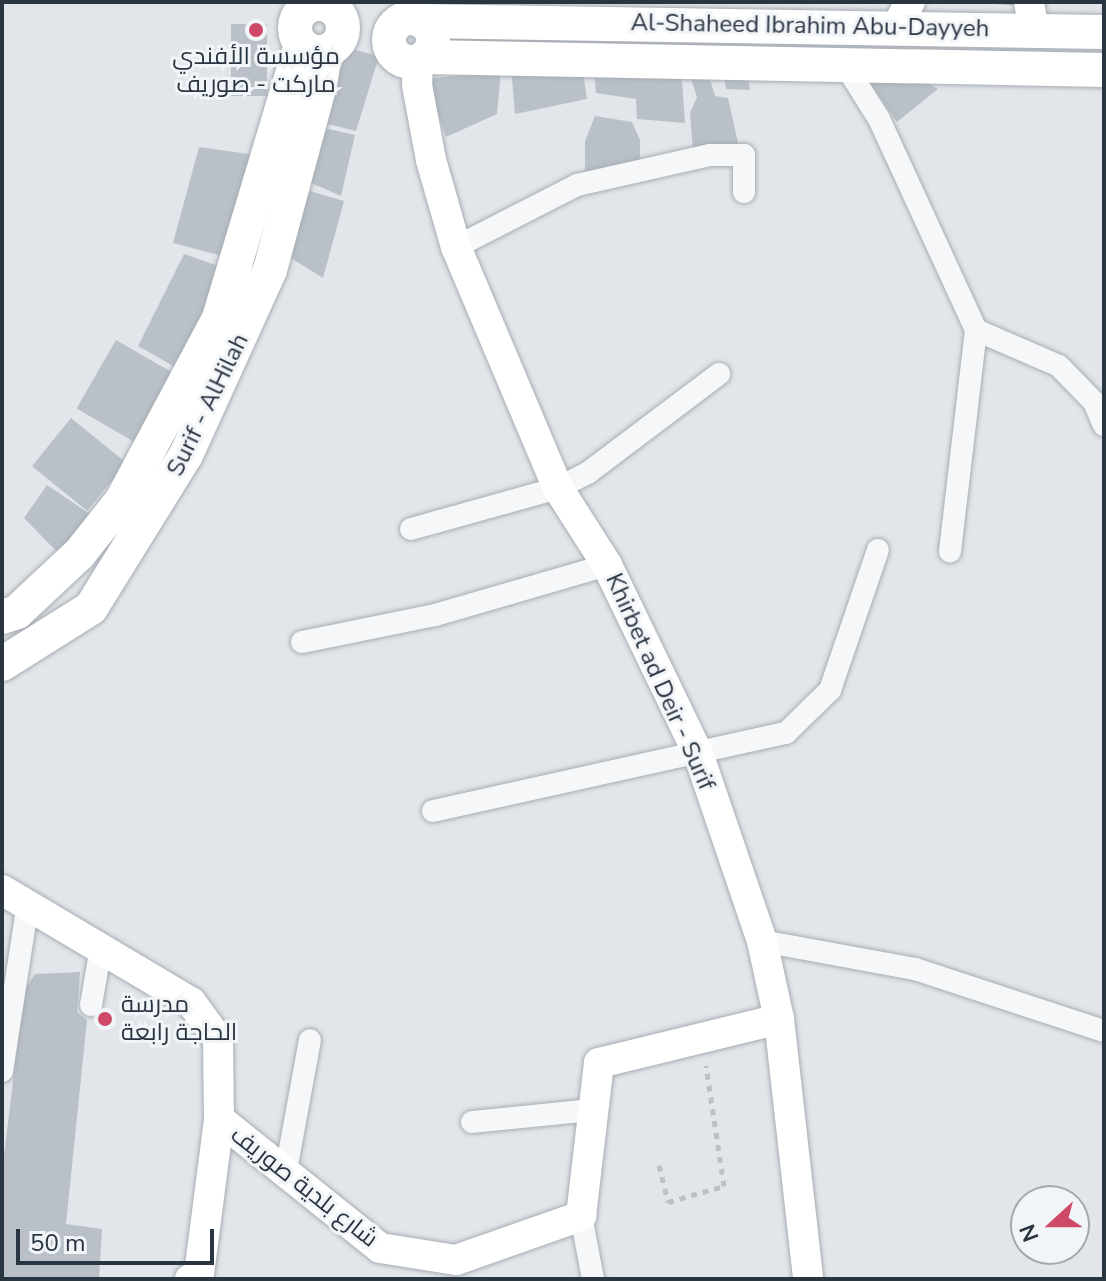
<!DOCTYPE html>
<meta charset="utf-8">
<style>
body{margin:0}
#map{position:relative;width:1106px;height:1281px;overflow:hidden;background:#e2e6ea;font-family:"Nunito Sans",Cairo,sans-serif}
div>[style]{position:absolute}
.building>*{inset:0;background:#b9c0c7;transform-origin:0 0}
.path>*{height:5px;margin-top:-2.5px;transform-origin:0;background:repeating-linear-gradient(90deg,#bcc1c6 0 6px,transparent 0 12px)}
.roads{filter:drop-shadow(0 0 2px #a7adb4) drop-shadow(0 0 2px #a7adb4)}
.street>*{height:22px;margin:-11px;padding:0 11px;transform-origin:11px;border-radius:11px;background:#f5f7f9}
.secondary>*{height:30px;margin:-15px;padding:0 15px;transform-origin:15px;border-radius:15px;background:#fff}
.primary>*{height:34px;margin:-17px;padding:0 17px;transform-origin:17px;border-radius:17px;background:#fff}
.primary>.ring{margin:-17px;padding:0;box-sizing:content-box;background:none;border:34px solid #fff;border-radius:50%}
.dots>*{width:22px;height:22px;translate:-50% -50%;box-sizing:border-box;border:4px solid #f2f5f8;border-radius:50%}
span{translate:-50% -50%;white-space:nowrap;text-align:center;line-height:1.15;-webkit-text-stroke:6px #f2f5f8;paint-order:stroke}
.street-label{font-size:24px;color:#2a3542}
.poi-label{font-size:24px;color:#2a3542}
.left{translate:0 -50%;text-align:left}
.frame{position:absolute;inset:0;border:4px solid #2a3542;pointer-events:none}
.north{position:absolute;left:1010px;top:1185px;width:80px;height:80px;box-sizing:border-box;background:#f2f5f8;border:2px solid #a2a8af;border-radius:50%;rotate:249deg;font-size:22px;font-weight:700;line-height:32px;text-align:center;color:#2a3542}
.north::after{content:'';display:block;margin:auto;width:28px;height:36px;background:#ce4968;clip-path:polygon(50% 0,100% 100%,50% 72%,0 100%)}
.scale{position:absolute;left:16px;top:1229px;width:198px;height:36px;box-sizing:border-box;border:4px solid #2a3542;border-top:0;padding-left:10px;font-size:24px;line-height:28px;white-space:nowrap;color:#2a3542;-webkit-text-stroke:6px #f2f5f8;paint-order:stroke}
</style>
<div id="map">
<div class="building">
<div style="clip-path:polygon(965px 2px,1036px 2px,1035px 7px)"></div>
<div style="left:231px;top:24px;width:36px;height:72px"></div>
<div style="clip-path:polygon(355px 50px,379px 56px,356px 131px,316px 121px,343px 58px)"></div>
<div style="clip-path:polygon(681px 66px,685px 123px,637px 119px,636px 99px,596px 93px,594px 70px)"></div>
<div style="clip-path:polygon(511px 67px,582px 67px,587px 99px,515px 114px)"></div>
<div style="clip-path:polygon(723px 69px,747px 73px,750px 90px,726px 89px)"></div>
<div style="clip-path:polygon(707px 70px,715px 96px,728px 98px,739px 147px,693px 151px,690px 113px,697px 97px,689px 73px)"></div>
<div style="clip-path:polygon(501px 71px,497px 114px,446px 137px,426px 79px)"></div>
<div style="clip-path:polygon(912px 74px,938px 89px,897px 122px,867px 78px)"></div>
<div style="clip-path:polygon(595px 116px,632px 122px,640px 140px,640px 163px,585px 176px,585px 141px)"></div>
<div style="clip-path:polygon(315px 126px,355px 135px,341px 196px,300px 178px)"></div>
<div style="clip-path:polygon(199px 147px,263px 156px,230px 258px,173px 243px)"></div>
<div style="clip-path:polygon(303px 189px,344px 201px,323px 278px,281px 252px)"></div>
<div style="clip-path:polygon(184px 254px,224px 268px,182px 371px,138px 346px)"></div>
<div style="left:116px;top:340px;width:69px;height:79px;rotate:30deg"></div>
<div style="left:71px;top:418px;width:71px;height:62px;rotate:39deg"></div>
<div style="clip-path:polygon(47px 485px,90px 514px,63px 558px,24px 518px)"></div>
<div style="clip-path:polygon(80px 972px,77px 1012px,87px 1020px,66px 1224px,102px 1229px,99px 1279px,2px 1279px,2px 1172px,24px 991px,35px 974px)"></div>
</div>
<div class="path">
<div style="left:659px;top:1165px;width:38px;rotate:76deg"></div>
<div style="left:668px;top:1202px;width:58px;rotate:-15.9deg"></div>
<div style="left:724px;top:1186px;width:122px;rotate:-98.5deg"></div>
</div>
<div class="roads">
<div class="street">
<div style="left:845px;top:65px;width:64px;rotate:57.8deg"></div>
<div style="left:879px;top:119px;width:232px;rotate:65.3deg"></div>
<div style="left:976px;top:330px;width:223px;rotate:96.7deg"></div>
<div style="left:456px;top:247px;width:136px;rotate:-27.1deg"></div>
<div style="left:577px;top:185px;width:136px;rotate:-12.7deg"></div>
<div style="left:710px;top:155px;width:34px"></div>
<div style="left:744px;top:155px;width:37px;rotate:90deg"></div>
<div style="left:976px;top:330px;width:90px;rotate:23.4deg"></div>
<div style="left:1059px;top:366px;width:50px;rotate:45.8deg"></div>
<div style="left:1094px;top:402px;width:25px;rotate:67deg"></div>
<div style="left:411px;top:529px;width:153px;rotate:-15.6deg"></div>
<div style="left:558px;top:488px;width:35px;rotate:-27deg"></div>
<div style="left:589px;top:472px;width:163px;rotate:-37deg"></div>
<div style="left:302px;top:642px;width:136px;rotate:-11.5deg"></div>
<div style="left:435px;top:615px;width:179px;rotate:-16.2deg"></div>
<div style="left:433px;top:811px;width:362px;rotate:-12.5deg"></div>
<div style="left:786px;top:733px;width:62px;rotate:-44.3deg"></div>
<div style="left:830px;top:690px;width:148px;rotate:-71.1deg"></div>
<div style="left:762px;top:941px;width:156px;rotate:10.4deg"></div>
<div style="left:915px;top:969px;width:199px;rotate:18.2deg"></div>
<div style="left:91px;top:1005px;width:59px;rotate:-80.2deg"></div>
<div style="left:2px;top:1071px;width:170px;rotate:-81.2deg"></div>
<div style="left:472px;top:1122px;width:122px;rotate:-5.7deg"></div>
<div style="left:285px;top:1176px;width:138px;rotate:-79.6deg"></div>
<div style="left:581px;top:1216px;width:64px;rotate:79.2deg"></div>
</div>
<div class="secondary">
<div style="left:1029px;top:2px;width:27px;rotate:80deg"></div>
<div style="left:896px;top:28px;width:30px;rotate:-62deg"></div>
<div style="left:418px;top:61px;width:24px;rotate:92deg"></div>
<div style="left:417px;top:85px;width:76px;rotate:79.4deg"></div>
<div style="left:431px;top:160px;width:91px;rotate:74deg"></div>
<div style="left:456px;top:247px;width:262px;rotate:67.1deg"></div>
<div style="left:558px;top:488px;width:91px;rotate:57.5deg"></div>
<div style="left:607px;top:565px;width:209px;rotate:64.2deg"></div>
<div style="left:698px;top:753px;width:199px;rotate:71.2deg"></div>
<div style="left:762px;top:941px;width:80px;rotate:77.7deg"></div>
<div style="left:779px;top:1019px;width:262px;rotate:83.6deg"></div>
<div style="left:2px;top:890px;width:220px;rotate:30.7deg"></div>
<div style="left:191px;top:1002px;width:46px;rotate:53.9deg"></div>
<div style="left:218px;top:1039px;width:80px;rotate:89.3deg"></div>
<div style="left:219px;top:1119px;width:206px;rotate:38.7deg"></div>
<div style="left:380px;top:1248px;width:77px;rotate:9deg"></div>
<div style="left:456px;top:1260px;width:133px;rotate:-19.4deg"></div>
<div style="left:581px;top:1216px;width:154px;rotate:-83.3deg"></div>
<div style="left:599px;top:1063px;width:185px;rotate:-13.7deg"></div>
<div style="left:190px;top:1279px;width:10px;rotate:-29deg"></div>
<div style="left:199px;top:1274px;width:156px;rotate:-82.6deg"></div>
</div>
<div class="primary">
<div class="ring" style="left:295px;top:4px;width:14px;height:14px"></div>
<div class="ring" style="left:389px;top:18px;width:10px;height:10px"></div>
<div style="left:421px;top:21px;width:683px;rotate:0.92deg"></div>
<div style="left:425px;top:57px;width:679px;rotate:1.1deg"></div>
<div style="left:2px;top:617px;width:16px;rotate:-18deg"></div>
<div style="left:17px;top:612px;width:86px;rotate:-43.1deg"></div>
<div style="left:80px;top:553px;width:68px;rotate:-51.6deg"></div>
<div style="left:122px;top:500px;width:206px;rotate:-61.9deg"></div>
<div style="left:219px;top:318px;width:286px;rotate:-73.3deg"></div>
<div style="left:2px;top:664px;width:105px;rotate:-32.2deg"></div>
<div style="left:91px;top:608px;width:180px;rotate:-58.2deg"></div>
<div style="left:186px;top:455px;width:203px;rotate:-65.6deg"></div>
<div style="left:270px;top:270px;width:192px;rotate:-74.9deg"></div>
<div style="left:320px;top:85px;width:33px;rotate:-81deg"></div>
</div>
</div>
<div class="dots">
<div style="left:256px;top:30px;background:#ce4968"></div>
<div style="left:105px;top:1019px;background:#ce4968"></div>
</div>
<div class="street-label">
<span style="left:810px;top:26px;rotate:1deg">Al-Shaheed Ibrahim Abu-Dayyeh</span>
<span style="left:208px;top:405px;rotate:-64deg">Surif - AlHilah</span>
<span style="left:660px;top:682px;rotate:66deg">Khirbet ad Deir - Surif</span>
<span style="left:304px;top:1187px;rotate:38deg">شارع بلدية صوريف</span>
</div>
<div class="poi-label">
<span style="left:256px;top:71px">مؤسسة الأفندي<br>ماركت - صوريف</span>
<span class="left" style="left:121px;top:1019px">مدرسة<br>الحاجة رابعة</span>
</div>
<div class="frame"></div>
<div class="north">N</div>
<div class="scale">50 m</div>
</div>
